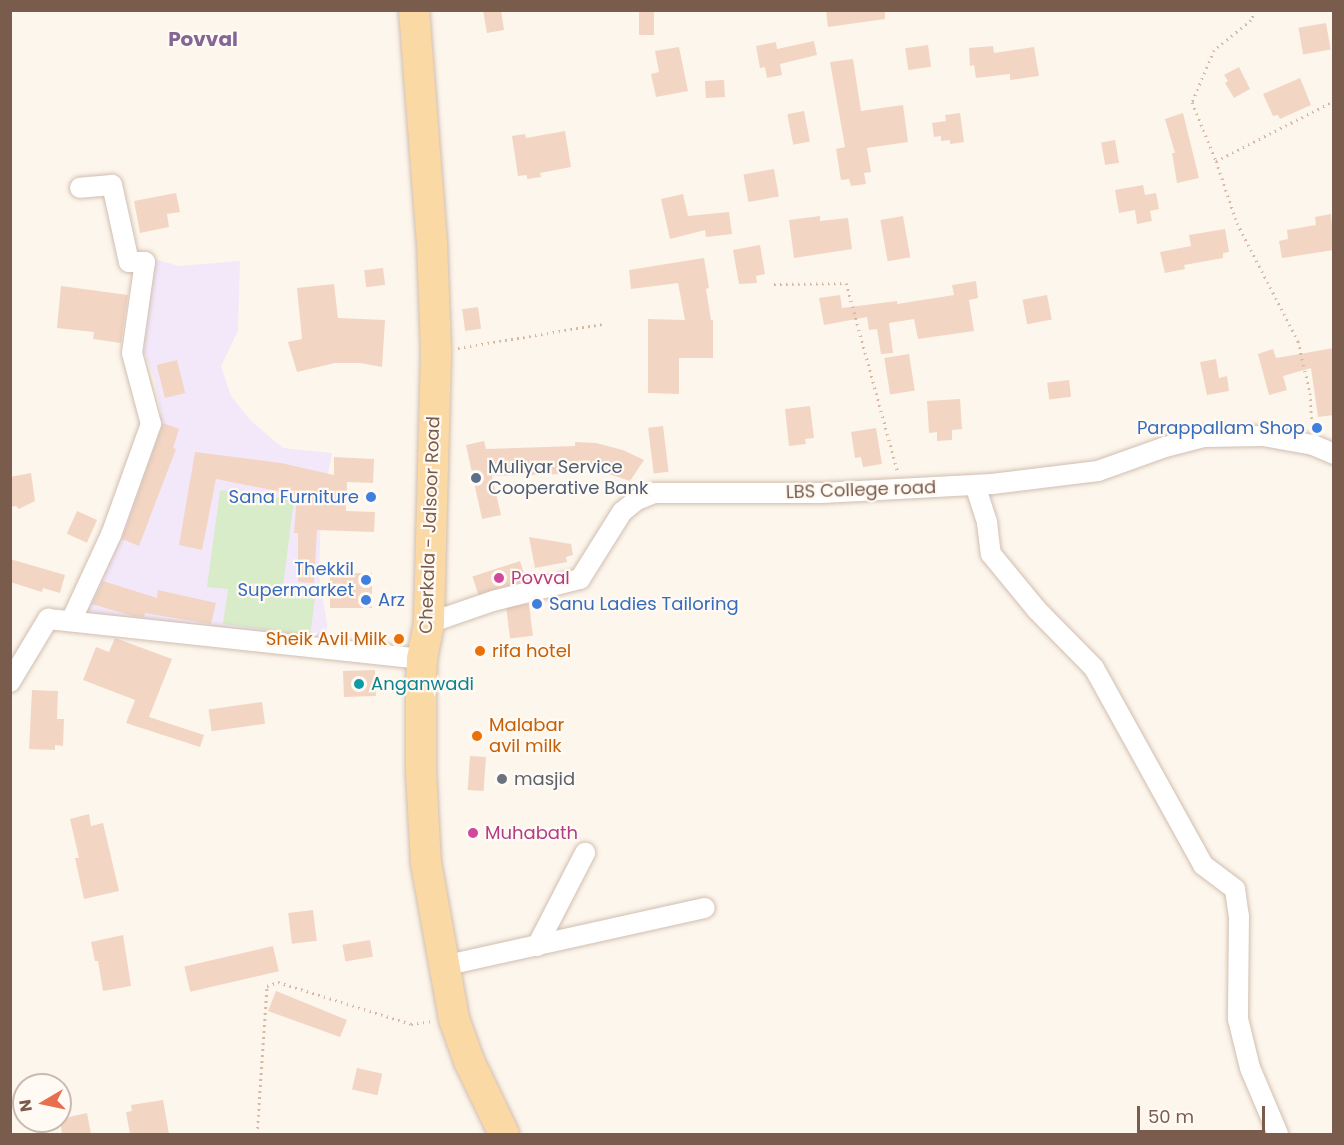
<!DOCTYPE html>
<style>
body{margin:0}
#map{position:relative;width:1344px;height:1145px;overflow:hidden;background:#fdf6ec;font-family:Poppins,sans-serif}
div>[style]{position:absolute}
.education>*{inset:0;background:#f3e8fa}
.green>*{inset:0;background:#d8ecc9}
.building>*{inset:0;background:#f3d5c3;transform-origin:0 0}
.path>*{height:3px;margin-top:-1.5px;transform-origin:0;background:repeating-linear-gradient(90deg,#d9b8a5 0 1.5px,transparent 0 6px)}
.roads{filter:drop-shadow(0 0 2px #d1beb0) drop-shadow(0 0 2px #d1beb0)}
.street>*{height:20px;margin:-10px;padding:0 10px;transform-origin:10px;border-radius:10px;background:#fff}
.primary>*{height:30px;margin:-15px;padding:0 15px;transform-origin:15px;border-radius:15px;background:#fbd9a5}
.dots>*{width:16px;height:16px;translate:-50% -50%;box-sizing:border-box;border:3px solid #fffaf3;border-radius:50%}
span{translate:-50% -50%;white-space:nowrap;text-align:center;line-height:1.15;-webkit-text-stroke:4.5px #fffaf3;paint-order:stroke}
.shop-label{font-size:18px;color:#366cbe}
.right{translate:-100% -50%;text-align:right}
.left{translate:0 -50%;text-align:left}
.service-label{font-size:18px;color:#4e5e75}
.street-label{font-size:18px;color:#7a5c4d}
.hotel-label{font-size:18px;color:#b23c85}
.food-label{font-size:18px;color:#c56008}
.culture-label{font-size:18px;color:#0d838f}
.worship-label{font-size:18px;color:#5b616d}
.neighbourhood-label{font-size:20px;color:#846695;font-weight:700}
.frame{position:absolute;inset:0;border:12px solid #7a5c4d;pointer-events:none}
.north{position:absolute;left:12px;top:1073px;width:60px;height:60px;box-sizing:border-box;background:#fffaf3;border:2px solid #cabbb1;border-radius:50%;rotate:261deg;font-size:16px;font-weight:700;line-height:24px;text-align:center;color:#7a5c4d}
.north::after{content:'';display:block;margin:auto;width:21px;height:27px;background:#e76f51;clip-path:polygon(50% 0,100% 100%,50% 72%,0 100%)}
.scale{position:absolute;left:1137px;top:1106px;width:128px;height:27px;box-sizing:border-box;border:3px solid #7a5c4d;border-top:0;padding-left:8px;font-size:18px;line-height:21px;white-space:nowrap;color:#7a5c4d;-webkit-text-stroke:4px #fffaf3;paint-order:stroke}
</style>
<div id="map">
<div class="education">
<div style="clip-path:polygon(151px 258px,179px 266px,240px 261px,238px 331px,221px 366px,231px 396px,251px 421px,283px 448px,332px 453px,321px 512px,319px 575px,327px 623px,326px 647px,150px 625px,87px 613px,89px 591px,117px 540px,161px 413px,154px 377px,141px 345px)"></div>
</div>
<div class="green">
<div style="clip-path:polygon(220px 490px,294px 500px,282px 594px,315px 599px,310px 636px,223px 624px,228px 589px,207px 587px)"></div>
</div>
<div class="building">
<div style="clip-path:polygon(483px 10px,501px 10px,504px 30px,487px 33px)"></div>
<div style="left:639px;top:10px;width:15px;height:25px"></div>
<div style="clip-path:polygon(826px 10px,885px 10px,885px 19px,828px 27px)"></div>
<div style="left:1326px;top:23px;width:27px;height:28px;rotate:80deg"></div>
<div style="clip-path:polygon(814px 41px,817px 55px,780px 64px,782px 75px,767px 78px,765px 67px,760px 68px,756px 46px,776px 42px,777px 49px)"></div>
<div style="left:928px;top:45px;width:22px;height:23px;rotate:82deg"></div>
<div style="clip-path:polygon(993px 46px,994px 53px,1034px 47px,1039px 76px,1010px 80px,1010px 74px,976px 78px,974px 65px,970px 66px,969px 48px)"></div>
<div style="clip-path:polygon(679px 47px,688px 91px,656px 97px,651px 74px,659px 72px,655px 51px)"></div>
<div style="clip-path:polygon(853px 59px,861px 111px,903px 105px,908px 142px,867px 148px,871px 172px,864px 173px,866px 184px,851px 186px,849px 179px,841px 180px,836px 149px,845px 147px,830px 62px)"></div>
<div style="clip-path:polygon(1239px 67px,1250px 89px,1234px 98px,1225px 83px,1228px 81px,1224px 75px)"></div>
<div style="clip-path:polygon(1300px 78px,1311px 105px,1280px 119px,1278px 115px,1273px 116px,1263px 94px)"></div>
<div style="left:724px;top:80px;width:17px;height:19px;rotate:87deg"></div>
<div style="left:804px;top:111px;width:31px;height:17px;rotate:79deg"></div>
<div style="clip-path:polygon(960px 113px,964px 142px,950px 144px,950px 140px,941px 141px,941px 136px,934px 137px,932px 123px,946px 121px,945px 115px)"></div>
<div style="clip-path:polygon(1183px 113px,1199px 178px,1177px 183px,1172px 153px,1175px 153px,1165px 119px)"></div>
<div style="clip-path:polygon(565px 131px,571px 167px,540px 173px,541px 177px,527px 179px,527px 175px,518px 176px,512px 136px,525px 134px,526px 138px)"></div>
<div style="left:1115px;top:140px;width:23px;height:14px;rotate:80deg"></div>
<div style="left:774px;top:169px;width:28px;height:31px;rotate:80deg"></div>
<div style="clip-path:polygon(1143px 185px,1145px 195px,1156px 193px,1159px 209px,1150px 211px,1152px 221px,1137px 224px,1135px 210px,1119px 213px,1115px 190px)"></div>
<div style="clip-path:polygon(176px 193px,180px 212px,167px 214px,169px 227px,140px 233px,134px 201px)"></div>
<div style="clip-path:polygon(683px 194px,688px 216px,729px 212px,732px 234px,706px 237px,705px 230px,670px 239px,661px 199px)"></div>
<div style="clip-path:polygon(1331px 214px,1334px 250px,1282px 258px,1279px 241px,1288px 239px,1287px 230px,1316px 225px,1315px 217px)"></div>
<div style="clip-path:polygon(820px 216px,820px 221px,848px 218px,852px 249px,794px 258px,789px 220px)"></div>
<div style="left:903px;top:216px;width:42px;height:23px;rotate:80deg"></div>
<div style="clip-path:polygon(1225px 229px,1229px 252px,1223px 253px,1223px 258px,1184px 265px,1185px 269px,1165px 273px,1160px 252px,1191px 246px,1189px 235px)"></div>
<div style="clip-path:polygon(760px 245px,765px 274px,756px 276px,757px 283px,739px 284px,733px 250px)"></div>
<div style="clip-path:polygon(704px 258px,709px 288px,706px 289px,711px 320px,713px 320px,713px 358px,679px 358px,679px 394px,648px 393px,648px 319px,685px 320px,678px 283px,631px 289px,629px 270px)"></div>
<div style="left:383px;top:268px;width:17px;height:19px;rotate:83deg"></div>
<div style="clip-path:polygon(976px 281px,978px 298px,969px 300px,974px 331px,918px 339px,914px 319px,889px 323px,893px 353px,881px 354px,877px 329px,869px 330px,867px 317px,824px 325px,819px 298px,840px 295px,842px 308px,897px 301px,897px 304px,954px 295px,952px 285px)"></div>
<div style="clip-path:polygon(334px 284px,338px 318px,385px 320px,382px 367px,360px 363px,335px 363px,297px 372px,288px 342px,302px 339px,297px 288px)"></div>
<div style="clip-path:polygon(61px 286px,128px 295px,121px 343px,93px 339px,94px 332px,57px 328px)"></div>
<div style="left:1047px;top:295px;width:25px;height:25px;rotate:79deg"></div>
<div style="left:478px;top:307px;width:22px;height:16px;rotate:82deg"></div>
<div style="clip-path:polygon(1334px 348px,1334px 415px,1318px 417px,1311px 368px,1283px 376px,1287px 390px,1269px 395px,1258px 354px,1273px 349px,1276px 358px)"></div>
<div style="left:909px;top:354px;width:37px;height:25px;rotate:81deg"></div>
<div style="clip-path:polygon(1216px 359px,1219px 378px,1227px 376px,1229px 391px,1207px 395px,1200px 362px)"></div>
<div style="left:177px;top:360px;width:34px;height:21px;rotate:76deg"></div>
<div style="left:1069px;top:380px;width:17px;height:22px;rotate:83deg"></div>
<div style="clip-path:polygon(960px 399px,962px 429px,952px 430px,952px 440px,937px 441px,937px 432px,929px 433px,927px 401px)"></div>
<div style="clip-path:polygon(810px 406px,814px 438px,805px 439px,806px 444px,789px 446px,785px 409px)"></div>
<div style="clip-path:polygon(163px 423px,179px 429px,173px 448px,176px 449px,139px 546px,122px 539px)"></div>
<div style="left:663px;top:426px;width:46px;height:15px;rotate:83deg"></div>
<div style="clip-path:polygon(876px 428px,882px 464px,863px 467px,861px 457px,855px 458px,851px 432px)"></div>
<div style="clip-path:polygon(484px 441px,486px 449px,575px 446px,575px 442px,596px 443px,623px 450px,644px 460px,630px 481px,563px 459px,563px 474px,492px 476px,501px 515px,482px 519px,466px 445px)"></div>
<div style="clip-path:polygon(195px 452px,281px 463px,334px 475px,334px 457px,374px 459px,373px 483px,347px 482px,346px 511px,375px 512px,374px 532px,317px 530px,314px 583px,298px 582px,298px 533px,294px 533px,297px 495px,216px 479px,202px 550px,179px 545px)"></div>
<div style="clip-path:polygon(31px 473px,35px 501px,19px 509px,16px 506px,10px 507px,10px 477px)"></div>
<div style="left:77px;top:511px;width:22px;height:25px;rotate:24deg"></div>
<div style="clip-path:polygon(529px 537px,571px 544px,573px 555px,566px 557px,567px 562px,535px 568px)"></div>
<div style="clip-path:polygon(10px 559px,65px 575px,60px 593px,43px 588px,42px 592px,10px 582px)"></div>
<div style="left:520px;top:561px;width:20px;height:50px;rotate:72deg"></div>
<div style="left:330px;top:573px;width:42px;height:35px"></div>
<div style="clip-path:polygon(103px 581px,157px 598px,158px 590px,216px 603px,211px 624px,145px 613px,144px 617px,133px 616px,92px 604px)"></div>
<div style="left:529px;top:604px;width:32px;height:23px;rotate:83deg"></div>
<div style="clip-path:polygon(115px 638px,172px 659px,149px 717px,204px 735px,200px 747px,126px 723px,135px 700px,83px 680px,96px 647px,109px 652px)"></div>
<div style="left:375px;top:670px;width:26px;height:32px;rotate:88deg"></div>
<div style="clip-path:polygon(32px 690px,58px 691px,57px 719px,64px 719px,63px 746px,55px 745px,55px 750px,29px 749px)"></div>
<div style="left:262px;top:702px;width:22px;height:54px;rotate:82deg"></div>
<div style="left:470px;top:756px;width:16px;height:34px;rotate:4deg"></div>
<div style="clip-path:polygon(89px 814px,91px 826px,103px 823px,119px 891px,84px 899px,75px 858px,79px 858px,70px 819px)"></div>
<div style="left:313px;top:910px;width:31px;height:25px;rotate:83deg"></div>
<div style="clip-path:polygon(123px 935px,131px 986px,103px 991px,98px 961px,95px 961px,91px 942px)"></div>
<div style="left:370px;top:940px;width:17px;height:28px;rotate:80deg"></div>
<div style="left:273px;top:946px;width:26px;height:91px;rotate:77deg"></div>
<div style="clip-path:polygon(276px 991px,347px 1020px,340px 1037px,268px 1011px)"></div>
<div style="left:357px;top:1068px;width:26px;height:22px;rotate:13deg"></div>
<div style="clip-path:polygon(163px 1100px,169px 1134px,130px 1134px,126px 1112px,132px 1111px,131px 1105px)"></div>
<div style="clip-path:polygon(87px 1113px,91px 1134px,62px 1134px,60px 1119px)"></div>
</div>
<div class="path">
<div style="left:1255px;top:10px;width:11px;rotate:112deg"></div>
<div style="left:1251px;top:20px;width:48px;rotate:141deg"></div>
<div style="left:1214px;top:50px;width:56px;rotate:112.9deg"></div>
<div style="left:1192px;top:102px;width:64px;rotate:67.9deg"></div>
<div style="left:1216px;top:161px;width:65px;rotate:71.3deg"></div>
<div style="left:1237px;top:223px;width:133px;rotate:62.7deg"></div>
<div style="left:1298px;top:341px;width:53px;rotate:77deg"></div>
<div style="left:1310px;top:393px;width:35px;rotate:87deg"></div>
<div style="left:1216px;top:161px;width:132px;rotate:-27deg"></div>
<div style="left:774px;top:284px;width:72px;rotate:-0.8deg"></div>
<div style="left:846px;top:283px;width:197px;rotate:74.7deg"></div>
<div style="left:458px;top:348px;width:146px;rotate:-9.5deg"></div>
<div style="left:257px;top:1134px;width:148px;rotate:-86.1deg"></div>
<div style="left:267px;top:986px;width:12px;rotate:-20deg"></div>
<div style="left:278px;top:982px;width:139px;rotate:17.5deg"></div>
<div style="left:411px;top:1024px;width:21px;rotate:-8deg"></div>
</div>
<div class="roads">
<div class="street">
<div style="left:975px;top:485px;width:40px;rotate:72deg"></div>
<div style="left:987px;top:523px;width:31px;rotate:83deg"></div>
<div style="left:991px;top:554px;width:72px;rotate:50.6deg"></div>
<div style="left:1037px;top:610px;width:81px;rotate:45.5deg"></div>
<div style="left:1094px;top:668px;width:225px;rotate:61deg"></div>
<div style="left:1203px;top:865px;width:40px;rotate:37deg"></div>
<div style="left:1235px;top:889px;width:27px;rotate:82deg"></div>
<div style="left:1239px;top:916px;width:103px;rotate:90.6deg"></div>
<div style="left:1238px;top:1019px;width:50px;rotate:76.2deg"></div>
<div style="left:1250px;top:1068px;width:72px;rotate:67deg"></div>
<div style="left:71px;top:621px;width:95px;rotate:-65.1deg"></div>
<div style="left:111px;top:535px;width:118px;rotate:-70.2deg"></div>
<div style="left:151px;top:424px;width:73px;rotate:-105deg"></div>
<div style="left:132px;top:353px;width:92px;rotate:-81.9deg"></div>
<div style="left:145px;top:262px;width:16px;rotate:180deg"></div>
<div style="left:129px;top:262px;width:79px;rotate:-102.4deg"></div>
<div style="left:112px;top:185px;width:32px;rotate:175deg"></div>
<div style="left:429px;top:623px;width:68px;rotate:-19deg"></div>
<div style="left:493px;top:601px;width:90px;rotate:-14.2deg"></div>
<div style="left:580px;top:579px;width:79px;rotate:-57.9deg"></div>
<div style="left:622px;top:512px;width:19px;rotate:-39deg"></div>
<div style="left:637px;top:500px;width:18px;rotate:-22deg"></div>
<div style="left:654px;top:493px;width:168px"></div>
<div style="left:822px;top:493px;width:170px;rotate:-3deg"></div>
<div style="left:992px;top:484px;width:107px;rotate:-7deg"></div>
<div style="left:1098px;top:471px;width:71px;rotate:-19.7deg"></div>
<div style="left:1165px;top:447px;width:40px;rotate:-14.4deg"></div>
<div style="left:1204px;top:437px;width:59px;rotate:-1deg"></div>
<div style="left:1263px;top:436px;width:51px;rotate:10.2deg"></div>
<div style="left:1313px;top:445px;width:23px;rotate:23deg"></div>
<div style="left:10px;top:682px;width:74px;rotate:-58.9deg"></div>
<div style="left:48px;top:619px;width:376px;rotate:6.1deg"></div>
<div style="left:537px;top:946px;width:105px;rotate:-62.7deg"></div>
<div style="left:443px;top:966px;width:268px;rotate:-12.5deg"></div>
</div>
<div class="primary">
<div style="left:414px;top:10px;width:233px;rotate:85.6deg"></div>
<div style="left:432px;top:242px;width:110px;rotate:87.9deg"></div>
<div style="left:436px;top:352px;width:271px;rotate:91.5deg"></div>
<div style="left:429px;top:623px;width:37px;rotate:101deg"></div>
<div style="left:422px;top:659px;width:24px;rotate:92deg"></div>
<div style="left:421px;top:683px;width:89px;rotate:90deg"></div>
<div style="left:421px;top:772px;width:91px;rotate:86.9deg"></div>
<div style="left:426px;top:863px;width:158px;rotate:79.8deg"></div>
<div style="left:454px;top:1019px;width:45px;rotate:70.3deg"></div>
<div style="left:469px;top:1061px;width:81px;rotate:64.4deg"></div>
</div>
</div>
<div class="dots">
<div style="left:1317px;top:428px;background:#3f7fe0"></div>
<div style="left:476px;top:478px;background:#5c6f8a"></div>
<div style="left:371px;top:497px;background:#3f7fe0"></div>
<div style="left:499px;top:578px;background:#d1479c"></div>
<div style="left:366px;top:580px;background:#3f7fe0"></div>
<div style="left:366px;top:600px;background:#3f7fe0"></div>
<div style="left:537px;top:604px;background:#3f7fe0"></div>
<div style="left:399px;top:639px;background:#e8710a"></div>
<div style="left:480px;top:651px;background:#e8710a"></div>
<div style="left:359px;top:684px;background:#0f9aa8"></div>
<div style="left:477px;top:736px;background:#e8710a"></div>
<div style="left:502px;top:779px;background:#6b7280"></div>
<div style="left:473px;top:833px;background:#d1479c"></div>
</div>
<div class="shop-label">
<span class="right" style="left:1305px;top:428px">Parappallam Shop</span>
<span class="right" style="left:359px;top:497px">Sana Furniture</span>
<span class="right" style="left:354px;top:580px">Thekkil<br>Supermarket</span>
<span class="left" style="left:378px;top:600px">Arz</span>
<span class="left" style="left:549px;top:604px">Sanu Ladies Tailoring</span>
</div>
<div class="service-label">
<span class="left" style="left:488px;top:478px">Muliyar Service<br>Cooperative Bank</span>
</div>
<div class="street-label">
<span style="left:861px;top:490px;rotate:-2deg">LBS College road</span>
<span style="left:430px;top:525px;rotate:-88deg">Cherkala - Jalsoor Road</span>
</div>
<div class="hotel-label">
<span class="left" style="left:511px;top:578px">Povval</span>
<span class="left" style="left:485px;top:833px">Muhabath</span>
</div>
<div class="food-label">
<span class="right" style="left:387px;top:639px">Sheik Avil Milk</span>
<span class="left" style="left:492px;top:651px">rifa hotel</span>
<span class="left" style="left:489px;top:736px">Malabar<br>avil milk</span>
</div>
<div class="culture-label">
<span class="left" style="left:371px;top:684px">Anganwadi</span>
</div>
<div class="worship-label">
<span class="left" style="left:514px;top:779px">masjid</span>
</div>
<div class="neighbourhood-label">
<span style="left:203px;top:39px">Povval</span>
</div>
<div class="frame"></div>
<div class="north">N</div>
<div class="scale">50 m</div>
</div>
